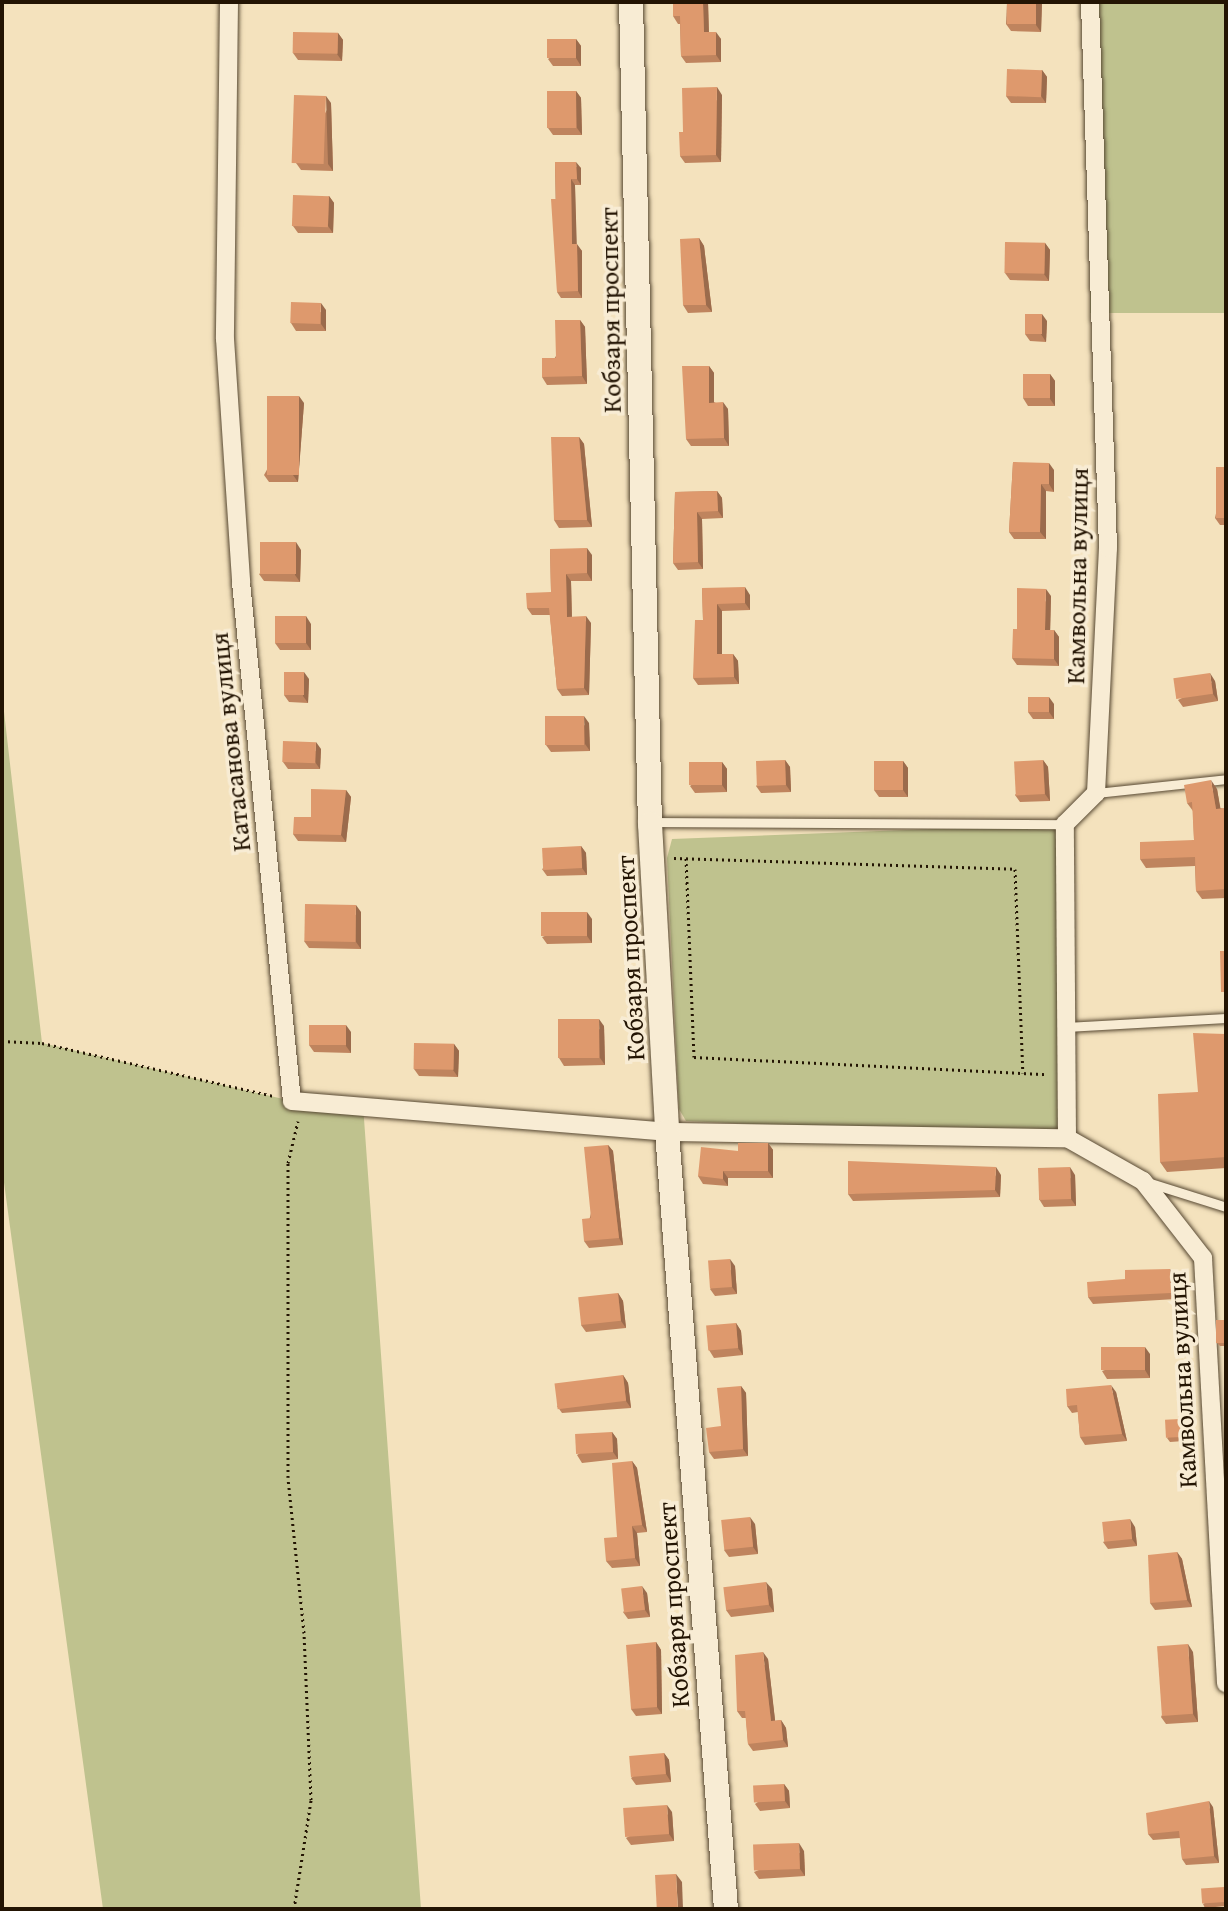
<!DOCTYPE html>
<meta charset="utf-8">
<style>
body{margin:0}
#map{position:relative;width:1228px;height:1911px;overflow:hidden;background:#f4e2bd;font-family:"Gentium Book Plus",serif}
div>[style]{position:absolute}
.green>*{inset:0;background:#bfc28e;transform-origin:0 0}
.path>*{height:3px;margin-top:-1.5px;transform-origin:0;background:repeating-linear-gradient(90deg,#231403 0 2px,transparent 0 6px)}
.roads{filter:drop-shadow(0 0 2px #574832) drop-shadow(0 0 2px #574832)}
.lane>*{height:9px;margin:-4.5px;padding:0 4.5px;transform-origin:4.5px;border-radius:4.5px;background:#f8ecd4}
.street>*{height:18px;margin:-9px;padding:0 9px;transform-origin:9px;border-radius:9px;background:#f8ecd4}
.secondary>*{height:24px;margin:-12px;padding:0 12px;transform-origin:12px;border-radius:12px;background:#f8ecd4}
.wall>*{inset:0;background:#bf845e}
.shaded-wall>*{inset:0;background:#9b6b4c}
.building>*{inset:0;background:#de996d;transform-origin:0 0}
span{translate:-50% -50%;white-space:nowrap;text-align:center;line-height:1.15;-webkit-text-stroke:7px #f8ecd4;paint-order:stroke}
.street-label{font-size:26px;color:#231403}
.frame{position:absolute;inset:0;border:4px solid #231403;pointer-events:none}
</style>
<div id="map">
<div class="green">
<div style="left:1090px;top:2px;width:136px;height:311px"></div>
<div style="clip-path:polygon(2px 694px,42px 1043px,292px 1101px,363px 1105px,421px 1909px,103px 1909px,2px 1168px)"></div>
<div style="clip-path:polygon(1065px 824px,1067px 1138px,686px 1121px,679px 1109px,667px 858px,672px 839px)"></div>
</div>
<div class="path">
<div style="left:674px;top:858px;width:341px;rotate:1.8deg"></div>
<div style="left:1015px;top:869px;width:204px;rotate:87.8deg"></div>
<div style="left:686px;top:858px;width:199px;rotate:87.7deg"></div>
<div style="left:694px;top:1057px;width:353px;rotate:2.8deg"></div>
<div style="left:2px;top:1041px;width:40px;rotate:2.9deg"></div>
<div style="left:42px;top:1043px;width:237px;rotate:12.9deg"></div>
<div style="left:294px;top:1909px;width:110px;rotate:-81.1deg"></div>
<div style="left:311px;top:1800px;width:167px;rotate:-92.4deg"></div>
<div style="left:304px;top:1633px;width:157px;rotate:-95.9deg"></div>
<div style="left:288px;top:1477px;width:314px;rotate:-90deg"></div>
<div style="left:288px;top:1163px;width:43px;rotate:-76.6deg"></div>
</div>
<div class="roads">
<div class="lane">
<div style="left:1096px;top:793px;width:131px;rotate:-6.1deg"></div>
<div style="left:652px;top:822px;width:413px;rotate:0.3deg"></div>
<div style="left:1066px;top:1027px;width:160px;rotate:-3.2deg"></div>
<div style="left:1150px;top:1183px;width:80px;rotate:17.5deg"></div>
</div>
<div class="street">
<div style="left:229px;top:2px;width:337px;rotate:90.7deg"></div>
<div style="left:225px;top:339px;width:244px;rotate:86.2deg"></div>
<div style="left:241px;top:582px;width:521px;rotate:84.39deg"></div>
<div style="left:292px;top:1101px;width:376px;rotate:4.7deg"></div>
<div style="left:667px;top:1132px;width:400px;rotate:0.9deg"></div>
<div style="left:1067px;top:1138px;width:87px;rotate:29.5deg"></div>
<div style="left:1143px;top:1181px;width:98px;rotate:52.1deg"></div>
<div style="left:1203px;top:1258px;width:426px;rotate:86.9deg"></div>
<div style="left:1067px;top:1138px;width:314px;rotate:-90.4deg"></div>
<div style="left:1065px;top:824px;width:44px;rotate:-45deg"></div>
<div style="left:1096px;top:793px;width:245px;rotate:-87.2deg"></div>
<div style="left:1108px;top:548px;width:546px;rotate:-91.89deg"></div>
</div>
<div class="secondary">
<div style="left:631px;top:2px;width:822px;rotate:88.68deg"></div>
<div style="left:650px;top:824px;width:308px;rotate:86.8deg"></div>
<div style="left:667px;top:1132px;width:779px;rotate:85.66deg"></div>
</div>
</div>
<div class="wall">
<div style="clip-path:polygon(708px 2px,709px 32px,721px 39px,721px 62px,686px 63px,681px 56px,680px 24px,678px 24px,673px 16px)"></div>
<div style="clip-path:polygon(1007px 2px,1042px 2px,1041px 32px,1011px 31px,1006px 24px)"></div>
<div style="clip-path:polygon(338px 33px,343px 40px,342px 61px,298px 60px,293px 53px)"></div>
<div style="clip-path:polygon(576px 39px,581px 46px,581px 66px,553px 66px,548px 59px)"></div>
<div style="clip-path:polygon(1042px 70px,1047px 77px,1046px 103px,1011px 103px,1006px 96px)"></div>
<div style="clip-path:polygon(576px 91px,581px 98px,582px 135px,553px 135px,548px 128px)"></div>
<div style="clip-path:polygon(722px 95px,721px 162px,685px 163px,680px 156px,683px 132px)"></div>
<div style="clip-path:polygon(331px 103px,333px 171px,301px 170px,296px 163px)"></div>
<div style="clip-path:polygon(555px 162px,581px 168px,581px 185px,575px 185px,576px 244px,582px 251px,582px 298px,561px 298px,557px 292px)"></div>
<div style="clip-path:polygon(329px 196px,334px 203px,333px 233px,298px 233px,293px 226px)"></div>
<div style="clip-path:polygon(699px 238px,704px 246px,712px 312px,688px 313px,683px 305px)"></div>
<div style="clip-path:polygon(1045px 243px,1050px 250px,1049px 281px,1010px 280px,1005px 273px)"></div>
<div style="clip-path:polygon(326px 310px,326px 331px,296px 331px,291px 323px)"></div>
<div style="clip-path:polygon(580px 320px,585px 327px,587px 384px,547px 385px,542px 377px)"></div>
<div style="clip-path:polygon(1047px 321px,1046px 342px,1030px 341px,1025px 334px)"></div>
<div style="clip-path:polygon(709px 366px,714px 373px,714px 402px,728px 409px,729px 446px,691px 446px,686px 439px)"></div>
<div style="clip-path:polygon(1050px 374px,1055px 381px,1055px 406px,1028px 406px,1023px 398px)"></div>
<div style="clip-path:polygon(304px 403px,298px 482px,269px 482px,264px 475px)"></div>
<div style="clip-path:polygon(579px 437px,584px 444px,592px 527px,559px 528px,554px 520px)"></div>
<div style="clip-path:polygon(1013px 462px,1054px 470px,1054px 492px,1046px 491px,1046px 539px,1014px 539px,1009px 532px)"></div>
<div style="clip-path:polygon(1226px 467px,1226px 525px,1220px 525px,1215px 518px)"></div>
<div style="clip-path:polygon(717px 491px,722px 498px,723px 518px,702px 519px,703px 569px,678px 570px,673px 563px,675px 492px)"></div>
<div style="clip-path:polygon(550px 549px,592px 555px,592px 581px,571px 581px,572px 617px,591px 623px,589px 695px,562px 696px,557px 689px,550px 615px,532px 615px,527px 608px,551px 592px)"></div>
<div style="clip-path:polygon(301px 550px,300px 582px,264px 581px,259px 574px)"></div>
<div style="clip-path:polygon(702px 588px,750px 595px,750px 610px,722px 611px,722px 654px,733px 654px,738px 661px,739px 684px,698px 685px,693px 678px,703px 620px)"></div>
<div style="clip-path:polygon(1051px 596px,1050px 630px,1054px 630px,1059px 637px,1059px 666px,1017px 665px,1012px 658px,1017px 629px)"></div>
<div style="clip-path:polygon(311px 624px,311px 650px,280px 650px,275px 643px)"></div>
<div style="clip-path:polygon(309px 679px,308px 703px,289px 702px,284px 695px)"></div>
<div style="clip-path:polygon(1215px 681px,1218px 701px,1183px 707px,1178px 700px)"></div>
<div style="clip-path:polygon(1054px 704px,1054px 719px,1033px 719px,1028px 712px)"></div>
<div style="clip-path:polygon(589px 723px,590px 751px,551px 752px,546px 745px)"></div>
<div style="clip-path:polygon(321px 749px,320px 769px,288px 769px,283px 762px)"></div>
<div style="clip-path:polygon(785px 760px,790px 767px,791px 792px,761px 793px,756px 786px)"></div>
<div style="clip-path:polygon(1043px 760px,1048px 767px,1050px 801px,1020px 802px,1015px 795px)"></div>
<div style="clip-path:polygon(903px 761px,908px 768px,908px 797px,879px 797px,874px 790px)"></div>
<div style="clip-path:polygon(722px 762px,727px 769px,727px 792px,695px 793px,690px 786px)"></div>
<div style="clip-path:polygon(1217px 789px,1220px 808px,1226px 809px,1226px 898px,1202px 899px,1196px 891px,1195px 866px,1146px 868px,1140px 859px,1194px 840px,1193px 811px,1187px 803px)"></div>
<div style="clip-path:polygon(346px 790px,351px 797px,346px 842px,298px 841px,293px 834px,311px 817px)"></div>
<div style="clip-path:polygon(581px 846px,586px 853px,587px 875px,547px 876px,542px 869px)"></div>
<div style="clip-path:polygon(361px 912px,361px 949px,309px 948px,304px 941px)"></div>
<div style="clip-path:polygon(592px 919px,592px 943px,547px 944px,542px 937px)"></div>
<div style="clip-path:polygon(604px 1026px,605px 1065px,564px 1066px,559px 1058px)"></div>
<div style="clip-path:polygon(351px 1032px,351px 1053px,314px 1052px,309px 1045px)"></div>
<div style="clip-path:polygon(1226px 1034px,1226px 1168px,1167px 1172px,1160px 1162px,1198px 1092px)"></div>
<div style="clip-path:polygon(454px 1044px,459px 1051px,458px 1077px,419px 1076px,414px 1069px)"></div>
<div style="clip-path:polygon(768px 1143px,773px 1150px,773px 1178px,728px 1178px,728px 1186px,703px 1184px,698px 1176px,738px 1151px)"></div>
<div style="clip-path:polygon(608px 1145px,613px 1151px,623px 1245px,589px 1248px,584px 1241px)"></div>
<div style="clip-path:polygon(1001px 1175px,1000px 1197px,853px 1201px,848px 1194px)"></div>
<div style="clip-path:polygon(1075px 1175px,1076px 1206px,1044px 1207px,1039px 1199px)"></div>
<div style="clip-path:polygon(735px 1266px,737px 1294px,715px 1296px,710px 1289px)"></div>
<div style="clip-path:polygon(1175px 1275px,1176px 1299px,1093px 1304px,1088px 1297px)"></div>
<div style="clip-path:polygon(618px 1293px,623px 1301px,626px 1328px,586px 1332px,581px 1325px)"></div>
<div style="clip-path:polygon(1226px 1320px,1226px 1346px,1220px 1346px,1217px 1343px)"></div>
<div style="clip-path:polygon(736px 1323px,741px 1331px,743px 1355px,714px 1358px,709px 1350px)"></div>
<div style="clip-path:polygon(1150px 1354px,1150px 1378px,1107px 1379px,1102px 1371px)"></div>
<div style="clip-path:polygon(623px 1375px,628px 1383px,631px 1408px,562px 1413px,557px 1406px)"></div>
<div style="clip-path:polygon(741px 1386px,746px 1393px,748px 1456px,714px 1459px,709px 1452px)"></div>
<div style="clip-path:polygon(1116px 1392px,1127px 1441px,1085px 1445px,1080px 1437px,1078px 1412px,1072px 1413px,1067px 1406px)"></div>
<div style="clip-path:polygon(1182px 1423px,1184px 1441px,1170px 1442px,1167px 1438px)"></div>
<div style="clip-path:polygon(612px 1432px,617px 1439px,618px 1459px,582px 1463px,577px 1455px)"></div>
<div style="clip-path:polygon(632px 1461px,637px 1468px,647px 1532px,637px 1533px,640px 1566px,612px 1568px,606px 1561px,617px 1537px)"></div>
<div style="clip-path:polygon(755px 1524px,758px 1554px,729px 1557px,724px 1550px)"></div>
<div style="clip-path:polygon(1135px 1527px,1137px 1546px,1108px 1549px,1103px 1542px)"></div>
<div style="clip-path:polygon(1177px 1552px,1182px 1559px,1192px 1607px,1155px 1610px,1150px 1603px)"></div>
<div style="clip-path:polygon(772px 1589px,774px 1612px,731px 1617px,726px 1610px)"></div>
<div style="clip-path:polygon(647px 1593px,650px 1617px,628px 1619px,623px 1612px)"></div>
<div style="clip-path:polygon(656px 1642px,661px 1650px,662px 1714px,636px 1716px,631px 1709px)"></div>
<div style="clip-path:polygon(1193px 1652px,1198px 1722px,1166px 1724px,1161px 1717px)"></div>
<div style="clip-path:polygon(768px 1659px,775px 1721px,781px 1720px,786px 1728px,788px 1747px,753px 1751px,748px 1744px,746px 1718px,742px 1718px,737px 1711px)"></div>
<div style="clip-path:polygon(664px 1753px,669px 1760px,671px 1782px,636px 1785px,631px 1778px)"></div>
<div style="clip-path:polygon(784px 1784px,789px 1791px,790px 1808px,760px 1811px,755px 1804px)"></div>
<div style="clip-path:polygon(1213px 1807px,1219px 1863px,1186px 1865px,1182px 1859px,1180px 1838px,1153px 1840px,1148px 1834px)"></div>
<div style="clip-path:polygon(672px 1812px,674px 1841px,631px 1845px,626px 1838px)"></div>
<div style="clip-path:polygon(804px 1851px,805px 1876px,759px 1879px,754px 1872px)"></div>
<div style="clip-path:polygon(1226px 1891px,1226px 1906px,1205px 1908px,1203px 1904px)"></div>
</div>
<div class="shaded-wall">
<div style="clip-path:polygon(703px 2px,708px 2px,709px 39px,704px 32px)"></div>
<div style="clip-path:polygon(1036px 2px,1042px 2px,1041px 32px,1036px 25px)"></div>
<div style="clip-path:polygon(716px 32px,721px 39px,721px 62px,716px 55px)"></div>
<div style="clip-path:polygon(338px 33px,343px 40px,342px 61px,337px 54px)"></div>
<div style="clip-path:polygon(576px 39px,581px 46px,581px 66px,576px 58px)"></div>
<div style="clip-path:polygon(1042px 70px,1047px 77px,1046px 103px,1041px 96px)"></div>
<div style="clip-path:polygon(717px 87px,722px 95px,721px 162px,716px 155px)"></div>
<div style="clip-path:polygon(576px 91px,581px 98px,582px 135px,577px 128px)"></div>
<div style="clip-path:polygon(326px 96px,331px 103px,333px 171px,328px 164px)"></div>
<div style="clip-path:polygon(576px 162px,581px 168px,581px 185px,577px 179px)"></div>
<div style="clip-path:polygon(571px 179px,575px 185px,577px 251px,572px 244px)"></div>
<div style="clip-path:polygon(329px 196px,334px 203px,333px 233px,328px 226px)"></div>
<div style="clip-path:polygon(699px 238px,704px 246px,712px 312px,706px 305px)"></div>
<div style="clip-path:polygon(1045px 243px,1050px 250px,1049px 281px,1044px 274px)"></div>
<div style="clip-path:polygon(577px 244px,582px 251px,582px 298px,578px 291px)"></div>
<div style="clip-path:polygon(321px 303px,326px 310px,326px 331px,321px 324px)"></div>
<div style="clip-path:polygon(1042px 314px,1047px 321px,1046px 342px,1041px 334px)"></div>
<div style="clip-path:polygon(580px 320px,585px 327px,587px 384px,582px 376px)"></div>
<div style="clip-path:polygon(709px 366px,714px 373px,714px 410px,709px 403px)"></div>
<div style="clip-path:polygon(1050px 374px,1055px 381px,1055px 406px,1050px 399px)"></div>
<div style="clip-path:polygon(299px 396px,304px 403px,298px 482px,293px 475px)"></div>
<div style="clip-path:polygon(723px 402px,728px 409px,729px 446px,724px 438px)"></div>
<div style="clip-path:polygon(579px 437px,584px 444px,592px 527px,587px 520px)"></div>
<div style="clip-path:polygon(1049px 463px,1054px 470px,1054px 492px,1049px 484px)"></div>
<div style="clip-path:polygon(1041px 484px,1046px 491px,1046px 539px,1040px 532px)"></div>
<div style="clip-path:polygon(717px 491px,722px 498px,723px 518px,718px 511px)"></div>
<div style="clip-path:polygon(697px 512px,702px 519px,703px 569px,698px 562px)"></div>
<div style="clip-path:polygon(296px 542px,301px 550px,300px 582px,295px 575px)"></div>
<div style="clip-path:polygon(587px 548px,592px 555px,592px 581px,587px 573px)"></div>
<div style="clip-path:polygon(566px 574px,571px 581px,572px 624px,567px 617px)"></div>
<div style="clip-path:polygon(745px 587px,750px 595px,750px 610px,745px 603px)"></div>
<div style="clip-path:polygon(1046px 589px,1051px 596px,1050px 637px,1045px 630px)"></div>
<div style="clip-path:polygon(717px 604px,722px 611px,722px 661px,717px 654px)"></div>
<div style="clip-path:polygon(306px 616px,311px 624px,311px 650px,306px 643px)"></div>
<div style="clip-path:polygon(586px 616px,591px 623px,589px 695px,584px 688px)"></div>
<div style="clip-path:polygon(1054px 630px,1059px 637px,1059px 666px,1054px 659px)"></div>
<div style="clip-path:polygon(733px 654px,738px 661px,739px 684px,734px 677px)"></div>
<div style="clip-path:polygon(304px 672px,309px 679px,308px 703px,303px 696px)"></div>
<div style="clip-path:polygon(1210px 673px,1215px 681px,1218px 701px,1213px 694px)"></div>
<div style="clip-path:polygon(1049px 697px,1054px 704px,1054px 719px,1049px 712px)"></div>
<div style="clip-path:polygon(584px 716px,589px 723px,590px 751px,585px 744px)"></div>
<div style="clip-path:polygon(316px 742px,321px 749px,320px 769px,315px 762px)"></div>
<div style="clip-path:polygon(785px 760px,790px 767px,791px 792px,786px 785px)"></div>
<div style="clip-path:polygon(1043px 760px,1048px 767px,1050px 801px,1045px 794px)"></div>
<div style="clip-path:polygon(903px 761px,908px 768px,908px 797px,903px 790px)"></div>
<div style="clip-path:polygon(722px 762px,727px 769px,727px 792px,722px 785px)"></div>
<div style="clip-path:polygon(1211px 780px,1217px 789px,1222px 817px,1216px 809px)"></div>
<div style="clip-path:polygon(346px 790px,351px 797px,346px 842px,341px 835px)"></div>
<div style="clip-path:polygon(581px 846px,586px 853px,587px 875px,582px 868px)"></div>
<div style="clip-path:polygon(356px 905px,361px 912px,361px 949px,356px 942px)"></div>
<div style="clip-path:polygon(587px 912px,592px 919px,592px 943px,587px 936px)"></div>
<div style="clip-path:polygon(599px 1019px,604px 1026px,605px 1065px,600px 1058px)"></div>
<div style="clip-path:polygon(346px 1025px,351px 1032px,351px 1053px,346px 1046px)"></div>
<div style="clip-path:polygon(454px 1044px,459px 1051px,458px 1077px,453px 1070px)"></div>
<div style="clip-path:polygon(768px 1143px,773px 1150px,773px 1178px,768px 1171px)"></div>
<div style="clip-path:polygon(608px 1145px,613px 1151px,623px 1245px,619px 1238px)"></div>
<div style="clip-path:polygon(996px 1167px,1001px 1175px,1000px 1197px,995px 1190px)"></div>
<div style="clip-path:polygon(1070px 1167px,1075px 1175px,1076px 1206px,1071px 1199px)"></div>
<div style="clip-path:polygon(723px 1171px,728px 1178px,728px 1186px,723px 1179px)"></div>
<div style="clip-path:polygon(730px 1259px,735px 1266px,737px 1294px,732px 1287px)"></div>
<div style="clip-path:polygon(1170px 1269px,1175px 1275px,1176px 1299px,1171px 1293px)"></div>
<div style="clip-path:polygon(618px 1293px,623px 1301px,626px 1328px,621px 1321px)"></div>
<div style="clip-path:polygon(736px 1323px,741px 1331px,743px 1355px,738px 1348px)"></div>
<div style="clip-path:polygon(1145px 1347px,1150px 1354px,1150px 1378px,1145px 1370px)"></div>
<div style="clip-path:polygon(623px 1375px,628px 1383px,631px 1408px,626px 1401px)"></div>
<div style="clip-path:polygon(1111px 1385px,1116px 1392px,1127px 1441px,1122px 1434px)"></div>
<div style="clip-path:polygon(741px 1386px,746px 1393px,748px 1456px,743px 1449px)"></div>
<div style="clip-path:polygon(1180px 1419px,1182px 1423px,1184px 1441px,1181px 1437px)"></div>
<div style="clip-path:polygon(612px 1432px,617px 1439px,618px 1459px,613px 1452px)"></div>
<div style="clip-path:polygon(632px 1461px,637px 1468px,647px 1532px,642px 1525px)"></div>
<div style="clip-path:polygon(750px 1517px,755px 1524px,758px 1554px,753px 1547px)"></div>
<div style="clip-path:polygon(1130px 1519px,1135px 1527px,1137px 1546px,1132px 1539px)"></div>
<div style="clip-path:polygon(632px 1526px,637px 1533px,640px 1566px,635px 1558px)"></div>
<div style="clip-path:polygon(1177px 1552px,1182px 1559px,1192px 1607px,1187px 1600px)"></div>
<div style="clip-path:polygon(766px 1582px,772px 1589px,774px 1612px,769px 1605px)"></div>
<div style="clip-path:polygon(642px 1586px,647px 1593px,650px 1617px,645px 1610px)"></div>
<div style="clip-path:polygon(656px 1642px,661px 1650px,662px 1714px,657px 1707px)"></div>
<div style="clip-path:polygon(1188px 1644px,1193px 1652px,1198px 1722px,1193px 1714px)"></div>
<div style="clip-path:polygon(763px 1652px,768px 1659px,776px 1728px,771px 1721px)"></div>
<div style="clip-path:polygon(781px 1720px,786px 1728px,788px 1747px,783px 1740px)"></div>
<div style="clip-path:polygon(664px 1753px,669px 1760px,671px 1782px,666px 1774px)"></div>
<div style="clip-path:polygon(784px 1784px,789px 1791px,790px 1808px,785px 1801px)"></div>
<div style="clip-path:polygon(1209px 1801px,1213px 1807px,1219px 1863px,1214px 1856px)"></div>
<div style="clip-path:polygon(667px 1805px,672px 1812px,674px 1841px,669px 1834px)"></div>
<div style="clip-path:polygon(799px 1843px,804px 1851px,805px 1876px,800px 1869px)"></div>
<div style="clip-path:polygon(676px 1874px,682px 1882px,683px 1909px,678px 1909px)"></div>
</div>
<div class="building">
<div style="clip-path:polygon(673px 2px,703px 2px,704px 32px,716px 32px,716px 55px,681px 56px,680px 16px,673px 16px)"></div>
<div style="left:1007px;top:2px;width:29px;height:22px"></div>
<div style="left:293px;top:32px;width:45px;height:21px;rotate:1deg"></div>
<div style="left:576px;top:39px;width:19px;height:29px;rotate:90deg"></div>
<div style="left:1007px;top:69px;width:35px;height:27px;rotate:2deg"></div>
<div style="clip-path:polygon(717px 87px,716px 155px,680px 156px,679px 132px,683px 132px,682px 88px)"></div>
<div style="left:547px;top:91px;width:29px;height:37px"></div>
<div style="left:294px;top:95px;width:32px;height:68px;rotate:2deg"></div>
<div style="clip-path:polygon(555px 162px,576px 162px,577px 179px,571px 179px,572px 244px,577px 244px,578px 291px,557px 292px,551px 199px,556px 199px)"></div>
<div style="left:293px;top:195px;width:36px;height:31px;rotate:2deg"></div>
<div style="clip-path:polygon(699px 238px,706px 305px,683px 305px,680px 239px)"></div>
<div style="left:1005px;top:242px;width:40px;height:31px;rotate:1deg"></div>
<div style="left:291px;top:302px;width:30px;height:21px;rotate:2deg"></div>
<div style="left:1025px;top:314px;width:17px;height:20px"></div>
<div style="clip-path:polygon(555px 320px,580px 320px,582px 376px,542px 377px,542px 358px,556px 358px)"></div>
<div style="clip-path:polygon(682px 366px,709px 366px,709px 403px,723px 402px,724px 438px,686px 439px)"></div>
<div style="left:1023px;top:374px;width:27px;height:24px"></div>
<div style="left:267px;top:396px;width:32px;height:79px"></div>
<div style="clip-path:polygon(551px 437px,579px 437px,587px 520px,554px 520px)"></div>
<div style="clip-path:polygon(1013px 462px,1049px 463px,1049px 484px,1041px 484px,1040px 532px,1009px 532px)"></div>
<div style="left:1216px;top:467px;width:10px;height:51px"></div>
<div style="clip-path:polygon(717px 491px,718px 511px,697px 512px,698px 562px,673px 563px,675px 492px)"></div>
<div style="left:260px;top:542px;width:36px;height:32px"></div>
<div style="clip-path:polygon(587px 548px,587px 573px,566px 574px,567px 617px,586px 616px,584px 688px,557px 689px,549px 608px,527px 608px,526px 593px,551px 592px,550px 549px)"></div>
<div style="clip-path:polygon(745px 587px,745px 603px,717px 604px,717px 654px,733px 654px,734px 677px,693px 678px,695px 620px,703px 620px,702px 588px)"></div>
<div style="clip-path:polygon(1017px 588px,1046px 589px,1045px 630px,1054px 630px,1054px 659px,1012px 658px,1013px 629px,1017px 629px)"></div>
<div style="left:275px;top:616px;width:31px;height:27px"></div>
<div style="left:284px;top:672px;width:20px;height:23px"></div>
<div style="left:1210px;top:673px;width:21px;height:37px;rotate:82deg"></div>
<div style="left:1028px;top:697px;width:21px;height:15px"></div>
<div style="left:545px;top:716px;width:39px;height:29px"></div>
<div style="left:283px;top:741px;width:33px;height:21px;rotate:2deg"></div>
<div style="left:785px;top:760px;width:25px;height:29px;rotate:88deg"></div>
<div style="left:1043px;top:760px;width:34px;height:29px;rotate:87deg"></div>
<div style="left:903px;top:761px;width:29px;height:29px;rotate:90deg"></div>
<div style="left:722px;top:762px;width:23px;height:33px;rotate:90deg"></div>
<div style="clip-path:polygon(1211px 780px,1216px 809px,1225px 808px,1226px 889px,1196px 891px,1195px 857px,1140px 859px,1140px 842px,1194px 840px,1192px 802px,1187px 803px,1184px 785px)"></div>
<div style="clip-path:polygon(311px 789px,346px 790px,341px 835px,293px 834px,294px 817px,311px 817px)"></div>
<div style="left:581px;top:846px;width:22px;height:39px;rotate:87deg"></div>
<div style="left:305px;top:904px;width:51px;height:37px;rotate:1deg"></div>
<div style="left:587px;top:912px;width:24px;height:46px;rotate:90deg"></div>
<div style="clip-path:polygon(1220px 951px,1226px 951px,1226px 992px,1221px 992px)"></div>
<div style="left:558px;top:1019px;width:41px;height:39px"></div>
<div style="left:309px;top:1025px;width:37px;height:20px"></div>
<div style="clip-path:polygon(1193px 1033px,1226px 1034px,1226px 1157px,1160px 1162px,1158px 1094px,1198px 1092px)"></div>
<div style="left:414px;top:1043px;width:40px;height:26px;rotate:1deg"></div>
<div style="clip-path:polygon(738px 1143px,768px 1143px,768px 1171px,723px 1171px,723px 1179px,698px 1176px,701px 1147px,738px 1151px)"></div>
<div style="clip-path:polygon(608px 1145px,619px 1238px,584px 1241px,582px 1219px,591px 1218px,584px 1147px)"></div>
<div style="clip-path:polygon(848px 1161px,996px 1167px,995px 1190px,848px 1194px)"></div>
<div style="left:1070px;top:1167px;width:32px;height:32px;rotate:88deg"></div>
<div style="left:730px;top:1259px;width:28px;height:22px;rotate:86deg"></div>
<div style="clip-path:polygon(1170px 1269px,1171px 1293px,1088px 1297px,1087px 1282px,1125px 1279px,1125px 1270px)"></div>
<div style="left:618px;top:1293px;width:28px;height:40px;rotate:84deg"></div>
<div style="left:1216px;top:1320px;width:10px;height:23px"></div>
<div style="left:736px;top:1323px;width:25px;height:30px;rotate:85deg"></div>
<div style="left:1145px;top:1347px;width:23px;height:44px;rotate:90deg"></div>
<div style="left:623px;top:1375px;width:26px;height:69px;rotate:83deg"></div>
<div style="clip-path:polygon(1111px 1385px,1122px 1434px,1080px 1437px,1077px 1405px,1067px 1406px,1066px 1389px)"></div>
<div style="clip-path:polygon(741px 1386px,743px 1449px,709px 1452px,706px 1428px,721px 1426px,717px 1388px)"></div>
<div style="left:1180px;top:1419px;width:18px;height:15px;rotate:87deg"></div>
<div style="left:612px;top:1432px;width:20px;height:37px;rotate:87deg"></div>
<div style="clip-path:polygon(632px 1461px,642px 1525px,632px 1526px,635px 1558px,606px 1561px,604px 1538px,617px 1537px,612px 1463px)"></div>
<div style="left:750px;top:1517px;width:30px;height:29px;rotate:84deg"></div>
<div style="left:1130px;top:1519px;width:20px;height:28px;rotate:84deg"></div>
<div style="clip-path:polygon(1177px 1552px,1187px 1600px,1150px 1603px,1148px 1555px)"></div>
<div style="left:766px;top:1582px;width:23px;height:43px;rotate:83deg"></div>
<div style="left:642px;top:1586px;width:24px;height:21px;rotate:83deg"></div>
<div style="clip-path:polygon(656px 1642px,657px 1707px,631px 1709px,626px 1645px)"></div>
<div style="left:1188px;top:1644px;width:70px;height:31px;rotate:86deg"></div>
<div style="clip-path:polygon(763px 1652px,771px 1721px,781px 1720px,783px 1740px,748px 1744px,745px 1711px,737px 1711px,735px 1655px)"></div>
<div style="left:664px;top:1753px;width:21px;height:35px;rotate:85deg"></div>
<div style="left:784px;top:1784px;width:17px;height:31px;rotate:87deg"></div>
<div style="clip-path:polygon(1209px 1801px,1214px 1856px,1182px 1859px,1179px 1831px,1148px 1834px,1146px 1813px)"></div>
<div style="left:667px;top:1805px;width:29px;height:44px;rotate:86deg"></div>
<div style="left:799px;top:1843px;width:26px;height:46px;rotate:88deg"></div>
<div style="left:676px;top:1874px;width:35px;height:21px;rotate:87deg"></div>
<div style="left:1224px;top:1887px;width:15px;height:23px;rotate:86deg"></div>
</div>
<div class="street-label">
<span style="left:610px;top:310px;rotate:-91deg">Кобзаря проспект</span>
<span style="left:1077px;top:576px;rotate:-89deg">Камвольна вулиця</span>
<span style="left:230px;top:742px;rotate:-96deg">Катасанова вулиця</span>
<span style="left:630px;top:958px;rotate:-93deg">Кобзаря проспект</span>
<span style="left:1182px;top:1380px;rotate:-93deg">Камвольна вулиця</span>
<span style="left:673px;top:1605px;rotate:-94deg">Кобзаря проспект</span>
</div>
<div class="frame"></div>
</div>
